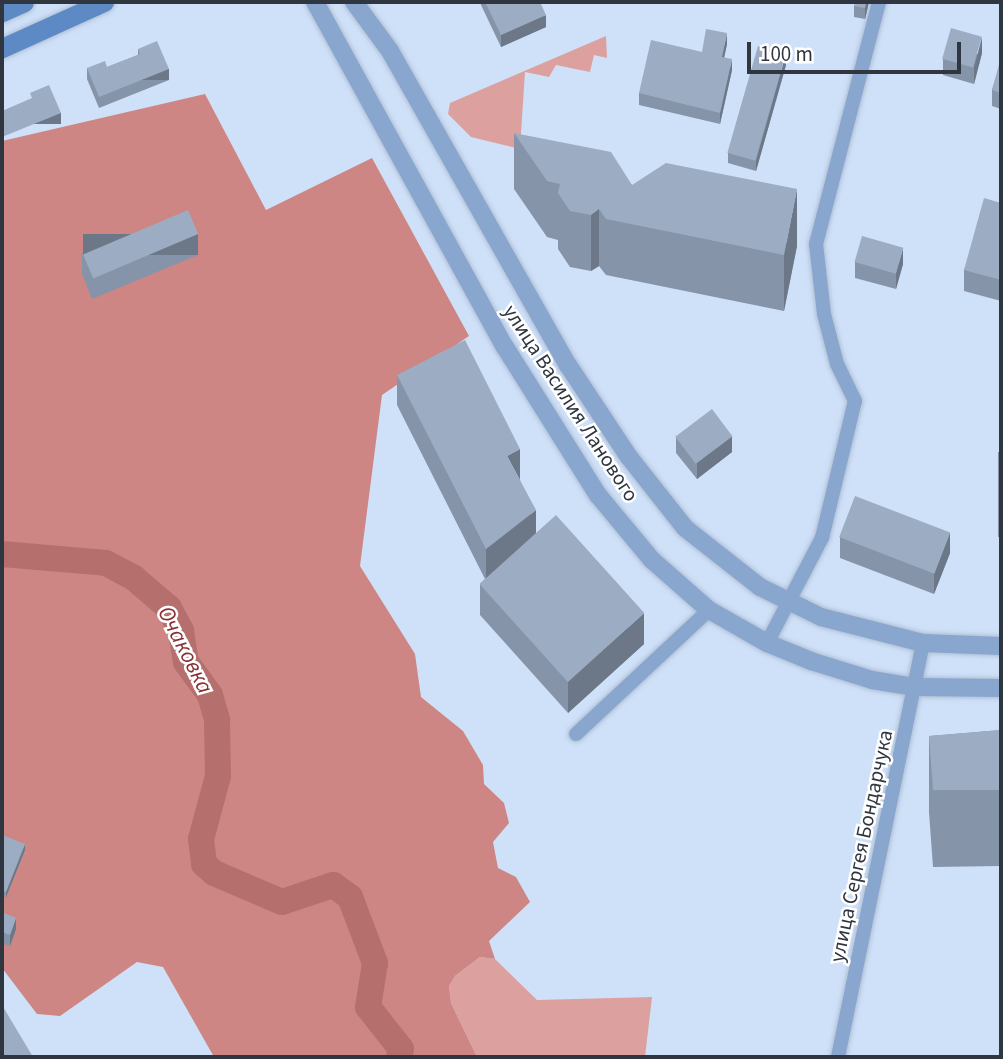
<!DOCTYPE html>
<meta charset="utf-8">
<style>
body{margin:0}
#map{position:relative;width:1003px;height:1059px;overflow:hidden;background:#cfe1f9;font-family:"Source Sans 3",sans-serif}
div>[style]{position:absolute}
.green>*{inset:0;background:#dca19e}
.forest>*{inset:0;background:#ce8684}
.river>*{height:26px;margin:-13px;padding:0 13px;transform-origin:13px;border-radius:13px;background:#b5706e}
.roads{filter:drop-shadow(0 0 2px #afbfd4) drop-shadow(0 0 2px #afbfd4)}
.minor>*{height:14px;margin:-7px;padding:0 7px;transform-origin:7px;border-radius:7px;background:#88a6ce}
.tertiary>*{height:18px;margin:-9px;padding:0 9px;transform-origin:9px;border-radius:9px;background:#88a6ce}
.secondary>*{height:19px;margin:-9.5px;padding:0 9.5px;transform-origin:9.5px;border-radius:9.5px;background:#5d89c4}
.wall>*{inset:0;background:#8594a8;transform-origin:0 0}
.shaded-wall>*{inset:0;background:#6c7888;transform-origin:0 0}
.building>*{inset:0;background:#9bacc3;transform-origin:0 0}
span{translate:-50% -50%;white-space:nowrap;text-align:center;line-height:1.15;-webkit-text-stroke:5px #fff;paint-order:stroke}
.street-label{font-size:21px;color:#2f363f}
.water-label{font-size:23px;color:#873033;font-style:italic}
.frame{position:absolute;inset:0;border:4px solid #2f363f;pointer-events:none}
.scale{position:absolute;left:747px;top:42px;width:214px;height:32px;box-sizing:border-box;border:4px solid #2f363f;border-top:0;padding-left:9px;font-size:21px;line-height:24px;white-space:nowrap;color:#2f363f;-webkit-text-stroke:5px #fff;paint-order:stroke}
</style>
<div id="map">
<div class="green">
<div style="clip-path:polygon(606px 36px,607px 58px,594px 55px,590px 72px,556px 65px,549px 77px,525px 72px,520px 149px,471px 137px,448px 114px,450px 103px)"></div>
<div style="clip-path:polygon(480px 957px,495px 959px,537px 1000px,652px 997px,645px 1057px,477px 1057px,451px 1003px,449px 986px,455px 976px)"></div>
</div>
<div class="forest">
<div style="clip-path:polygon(205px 94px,266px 210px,372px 158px,469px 336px,382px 395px,360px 566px,415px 654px,421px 697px,463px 731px,483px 765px,484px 784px,504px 803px,509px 823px,493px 842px,498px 868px,516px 877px,530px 902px,489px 941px,495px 959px,480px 957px,455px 976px,449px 986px,451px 1003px,477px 1057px,214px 1057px,163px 967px,137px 962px,60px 1016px,37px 1014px,2px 968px,2px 141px)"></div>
</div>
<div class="river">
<div style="left:2px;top:554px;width:104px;rotate:4.9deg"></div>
<div style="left:106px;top:563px;width:32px;rotate:28deg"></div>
<div style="left:134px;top:578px;width:46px;rotate:40.6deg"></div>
<div style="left:169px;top:608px;width:26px;rotate:62deg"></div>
<div style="left:181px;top:631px;width:31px;rotate:81deg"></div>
<div style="left:186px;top:662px;width:41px;rotate:54deg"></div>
<div style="left:210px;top:695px;width:26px;rotate:74deg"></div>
<div style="left:217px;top:720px;width:56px;rotate:89deg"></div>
<div style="left:218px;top:776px;width:65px;rotate:105.1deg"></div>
<div style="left:201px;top:839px;width:25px;rotate:83deg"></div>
<div style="left:204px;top:864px;width:13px;rotate:42deg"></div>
<div style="left:214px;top:873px;width:74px;rotate:23.1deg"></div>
<div style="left:282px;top:902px;width:54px;rotate:-18.4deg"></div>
<div style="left:333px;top:885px;width:21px;rotate:35deg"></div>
<div style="left:350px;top:897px;width:71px;rotate:69.3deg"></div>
<div style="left:375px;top:963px;width:45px;rotate:99deg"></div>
<div style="left:368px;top:1007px;width:53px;rotate:51.8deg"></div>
<div style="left:401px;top:1049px;width:8px;rotate:104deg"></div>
</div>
<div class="roads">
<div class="minor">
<div style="left:767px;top:643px;width:119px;rotate:-62.4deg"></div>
<div style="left:822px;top:538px;width:141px;rotate:-76.5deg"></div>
<div style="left:855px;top:401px;width:41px;rotate:-115.9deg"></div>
<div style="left:837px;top:364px;width:52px;rotate:-104.6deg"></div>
<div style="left:824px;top:314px;width:70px;rotate:-96.5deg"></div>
<div style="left:816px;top:244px;width:250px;rotate:-75.4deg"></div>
<div style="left:576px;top:734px;width:182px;rotate:-43deg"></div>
<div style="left:838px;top:1057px;width:423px;rotate:-78.4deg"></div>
</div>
<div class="tertiary">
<div style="left:315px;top:2px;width:394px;rotate:61.2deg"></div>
<div style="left:505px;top:347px;width:175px;rotate:57.9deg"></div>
<div style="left:598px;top:495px;width:85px;rotate:50.3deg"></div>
<div style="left:652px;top:560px;width:76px;rotate:41.3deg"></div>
<div style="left:709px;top:610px;width:67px;rotate:29.6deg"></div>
<div style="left:767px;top:643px;width:48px;rotate:22.2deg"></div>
<div style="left:811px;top:661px;width:64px;rotate:17.3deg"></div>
<div style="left:872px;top:680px;width:44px;rotate:9.2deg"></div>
<div style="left:915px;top:687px;width:86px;rotate:0.7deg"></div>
<div style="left:354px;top:2px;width:61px;rotate:53.7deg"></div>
<div style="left:390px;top:51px;width:361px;rotate:60.5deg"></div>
<div style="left:568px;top:365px;width:110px;rotate:56.5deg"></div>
<div style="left:629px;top:457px;width:90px;rotate:51.7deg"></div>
<div style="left:685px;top:528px;width:95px;rotate:38.2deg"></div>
<div style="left:760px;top:587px;width:68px;rotate:26.2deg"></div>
<div style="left:821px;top:617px;width:105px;rotate:14.3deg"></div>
<div style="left:923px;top:643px;width:78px;rotate:2.2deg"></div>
</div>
<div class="secondary">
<div style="left:2px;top:12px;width:24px;rotate:-24deg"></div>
<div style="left:2px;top:48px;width:112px;rotate:-24.3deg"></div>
</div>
</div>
<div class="wall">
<div style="clip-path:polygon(481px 2px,540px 2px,546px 27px,501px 47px,481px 5px)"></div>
<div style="clip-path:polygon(869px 2px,865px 19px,854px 17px,854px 6px)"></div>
<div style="clip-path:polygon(727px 44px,724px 57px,732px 70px,720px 124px,639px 105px,639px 93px,702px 52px)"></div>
<div style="clip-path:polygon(138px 49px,169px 80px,99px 108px,87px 79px,87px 68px,107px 67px,138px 55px)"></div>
<div style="clip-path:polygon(982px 53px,974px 84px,943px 75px,943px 59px)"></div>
<div style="clip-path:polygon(1001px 61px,1001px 109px,992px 106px,992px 90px)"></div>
<div style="clip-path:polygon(786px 65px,756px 171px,728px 163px,728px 153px)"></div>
<div style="clip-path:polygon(514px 133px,632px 185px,797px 246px,784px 311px,606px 275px,599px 266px,591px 271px,570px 267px,558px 249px,558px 240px,547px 237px,514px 189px)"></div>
<div style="clip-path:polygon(1001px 203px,1001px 301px,964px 291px,964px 270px)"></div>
<div style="clip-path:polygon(82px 253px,198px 255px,92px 299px,82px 274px)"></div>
<div style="clip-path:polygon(855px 262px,903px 264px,896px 289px,855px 278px)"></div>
<div style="clip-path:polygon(397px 375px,520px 480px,536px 533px,644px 644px,568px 713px,480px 615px,480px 584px,485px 579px,397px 405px)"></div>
<div style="clip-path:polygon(676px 437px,732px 452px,697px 479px,676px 453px)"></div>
<div style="left:1001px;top:452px;width:85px;height:3px;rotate:90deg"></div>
<div style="clip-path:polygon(840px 537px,950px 553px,934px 594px,840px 558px)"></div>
<div style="clip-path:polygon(1001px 730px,1001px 866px,933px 867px,929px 812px,929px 736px)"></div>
<div style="clip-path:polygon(2px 835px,25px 850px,6px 897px,2px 896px)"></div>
<div style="clip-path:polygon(2px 912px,16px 929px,10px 946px,2px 943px)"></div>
</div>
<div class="shaded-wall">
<div style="clip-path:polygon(866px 2px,869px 2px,865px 19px,865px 8px)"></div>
<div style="clip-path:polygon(546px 15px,546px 27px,501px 47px,501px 35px)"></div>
<div style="clip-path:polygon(727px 33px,727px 44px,722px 68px,722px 57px)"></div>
<div style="clip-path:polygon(982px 37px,982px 53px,974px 84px,974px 68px)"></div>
<div style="clip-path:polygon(786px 54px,786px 65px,756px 171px,756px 161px)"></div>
<div style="clip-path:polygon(732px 59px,732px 70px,720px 124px,720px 113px)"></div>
<div style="left:169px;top:69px;width:11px;height:75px;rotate:90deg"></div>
<div style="left:61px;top:113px;width:11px;height:64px;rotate:90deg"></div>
<div style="clip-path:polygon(797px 189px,797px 246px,784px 311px,784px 255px)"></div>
<div style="clip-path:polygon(599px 209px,599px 266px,591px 271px,591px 215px)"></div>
<div style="left:198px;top:234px;width:21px;height:115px;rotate:90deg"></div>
<div style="clip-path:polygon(903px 248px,903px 264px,896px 289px,896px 273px)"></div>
<div style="clip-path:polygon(732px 436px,732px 452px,697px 479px,697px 463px)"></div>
<div style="clip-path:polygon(520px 449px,520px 480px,507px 456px)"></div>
<div style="clip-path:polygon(536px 510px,536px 541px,486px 580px,486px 549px)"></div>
<div style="clip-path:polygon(950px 532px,950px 553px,934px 594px,934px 573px)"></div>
<div style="clip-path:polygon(644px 613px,644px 644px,568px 713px,568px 682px)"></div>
<div style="clip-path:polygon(25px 844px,25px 850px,6px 897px,6px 892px)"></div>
<div style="clip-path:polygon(16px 918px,16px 929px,10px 946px,10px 935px)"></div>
</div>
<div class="building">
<div style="clip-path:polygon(485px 2px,540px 2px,546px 15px,501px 35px)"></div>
<div style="clip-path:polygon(855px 2px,866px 2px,865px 8px,854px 6px)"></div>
<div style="left:951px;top:28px;width:32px;height:32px;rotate:16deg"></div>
<div style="clip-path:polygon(706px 29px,727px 33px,722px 57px,732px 59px,720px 113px,639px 93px,651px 40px,702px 52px)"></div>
<div style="clip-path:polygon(157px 41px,169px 69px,99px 97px,87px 68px,105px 61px,107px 67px,140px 54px,138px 49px)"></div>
<div style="left:758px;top:46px;width:29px;height:111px;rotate:16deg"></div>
<div style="clip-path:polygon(1000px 61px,1001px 61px,1001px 93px,992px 90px)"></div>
<div style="clip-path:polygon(49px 85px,61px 113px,2px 137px,2px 111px,32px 98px,30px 93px)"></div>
<div style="clip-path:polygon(514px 133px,611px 152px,632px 185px,666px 163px,797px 189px,784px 255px,606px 219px,599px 209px,591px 215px,570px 211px,558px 193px,560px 184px,547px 181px)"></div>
<div style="clip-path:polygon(984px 198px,1001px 203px,1001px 280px,964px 270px)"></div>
<div style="left:188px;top:210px;width:26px;height:114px;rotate:67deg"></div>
<div style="left:862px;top:236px;width:43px;height:27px;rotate:16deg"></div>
<div style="clip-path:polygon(465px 340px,520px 449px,507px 456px,536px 510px,486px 549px,397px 375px)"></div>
<div style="left:712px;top:409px;width:34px;height:46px;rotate:53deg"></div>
<div style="left:855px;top:496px;width:102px;height:44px;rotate:21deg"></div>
<div style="left:556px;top:515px;width:132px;height:103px;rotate:48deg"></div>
<div style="clip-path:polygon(1001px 730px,1001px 790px,933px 790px,929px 736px)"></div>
<div style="clip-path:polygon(2px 835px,25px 844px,6px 892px,2px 890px)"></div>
<div style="clip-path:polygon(2px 912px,16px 918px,10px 935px,2px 932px)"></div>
<div style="clip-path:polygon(2px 1005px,33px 1057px,2px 1057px)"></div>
</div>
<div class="street-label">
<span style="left:571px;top:403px;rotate:57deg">улица Василия Ланового</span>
<span style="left:861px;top:846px;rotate:-78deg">улица Сергея Бондарчука</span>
</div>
<div class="water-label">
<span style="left:185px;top:650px;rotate:63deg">Очаковка</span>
</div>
<div class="frame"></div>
<div class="scale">100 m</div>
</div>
